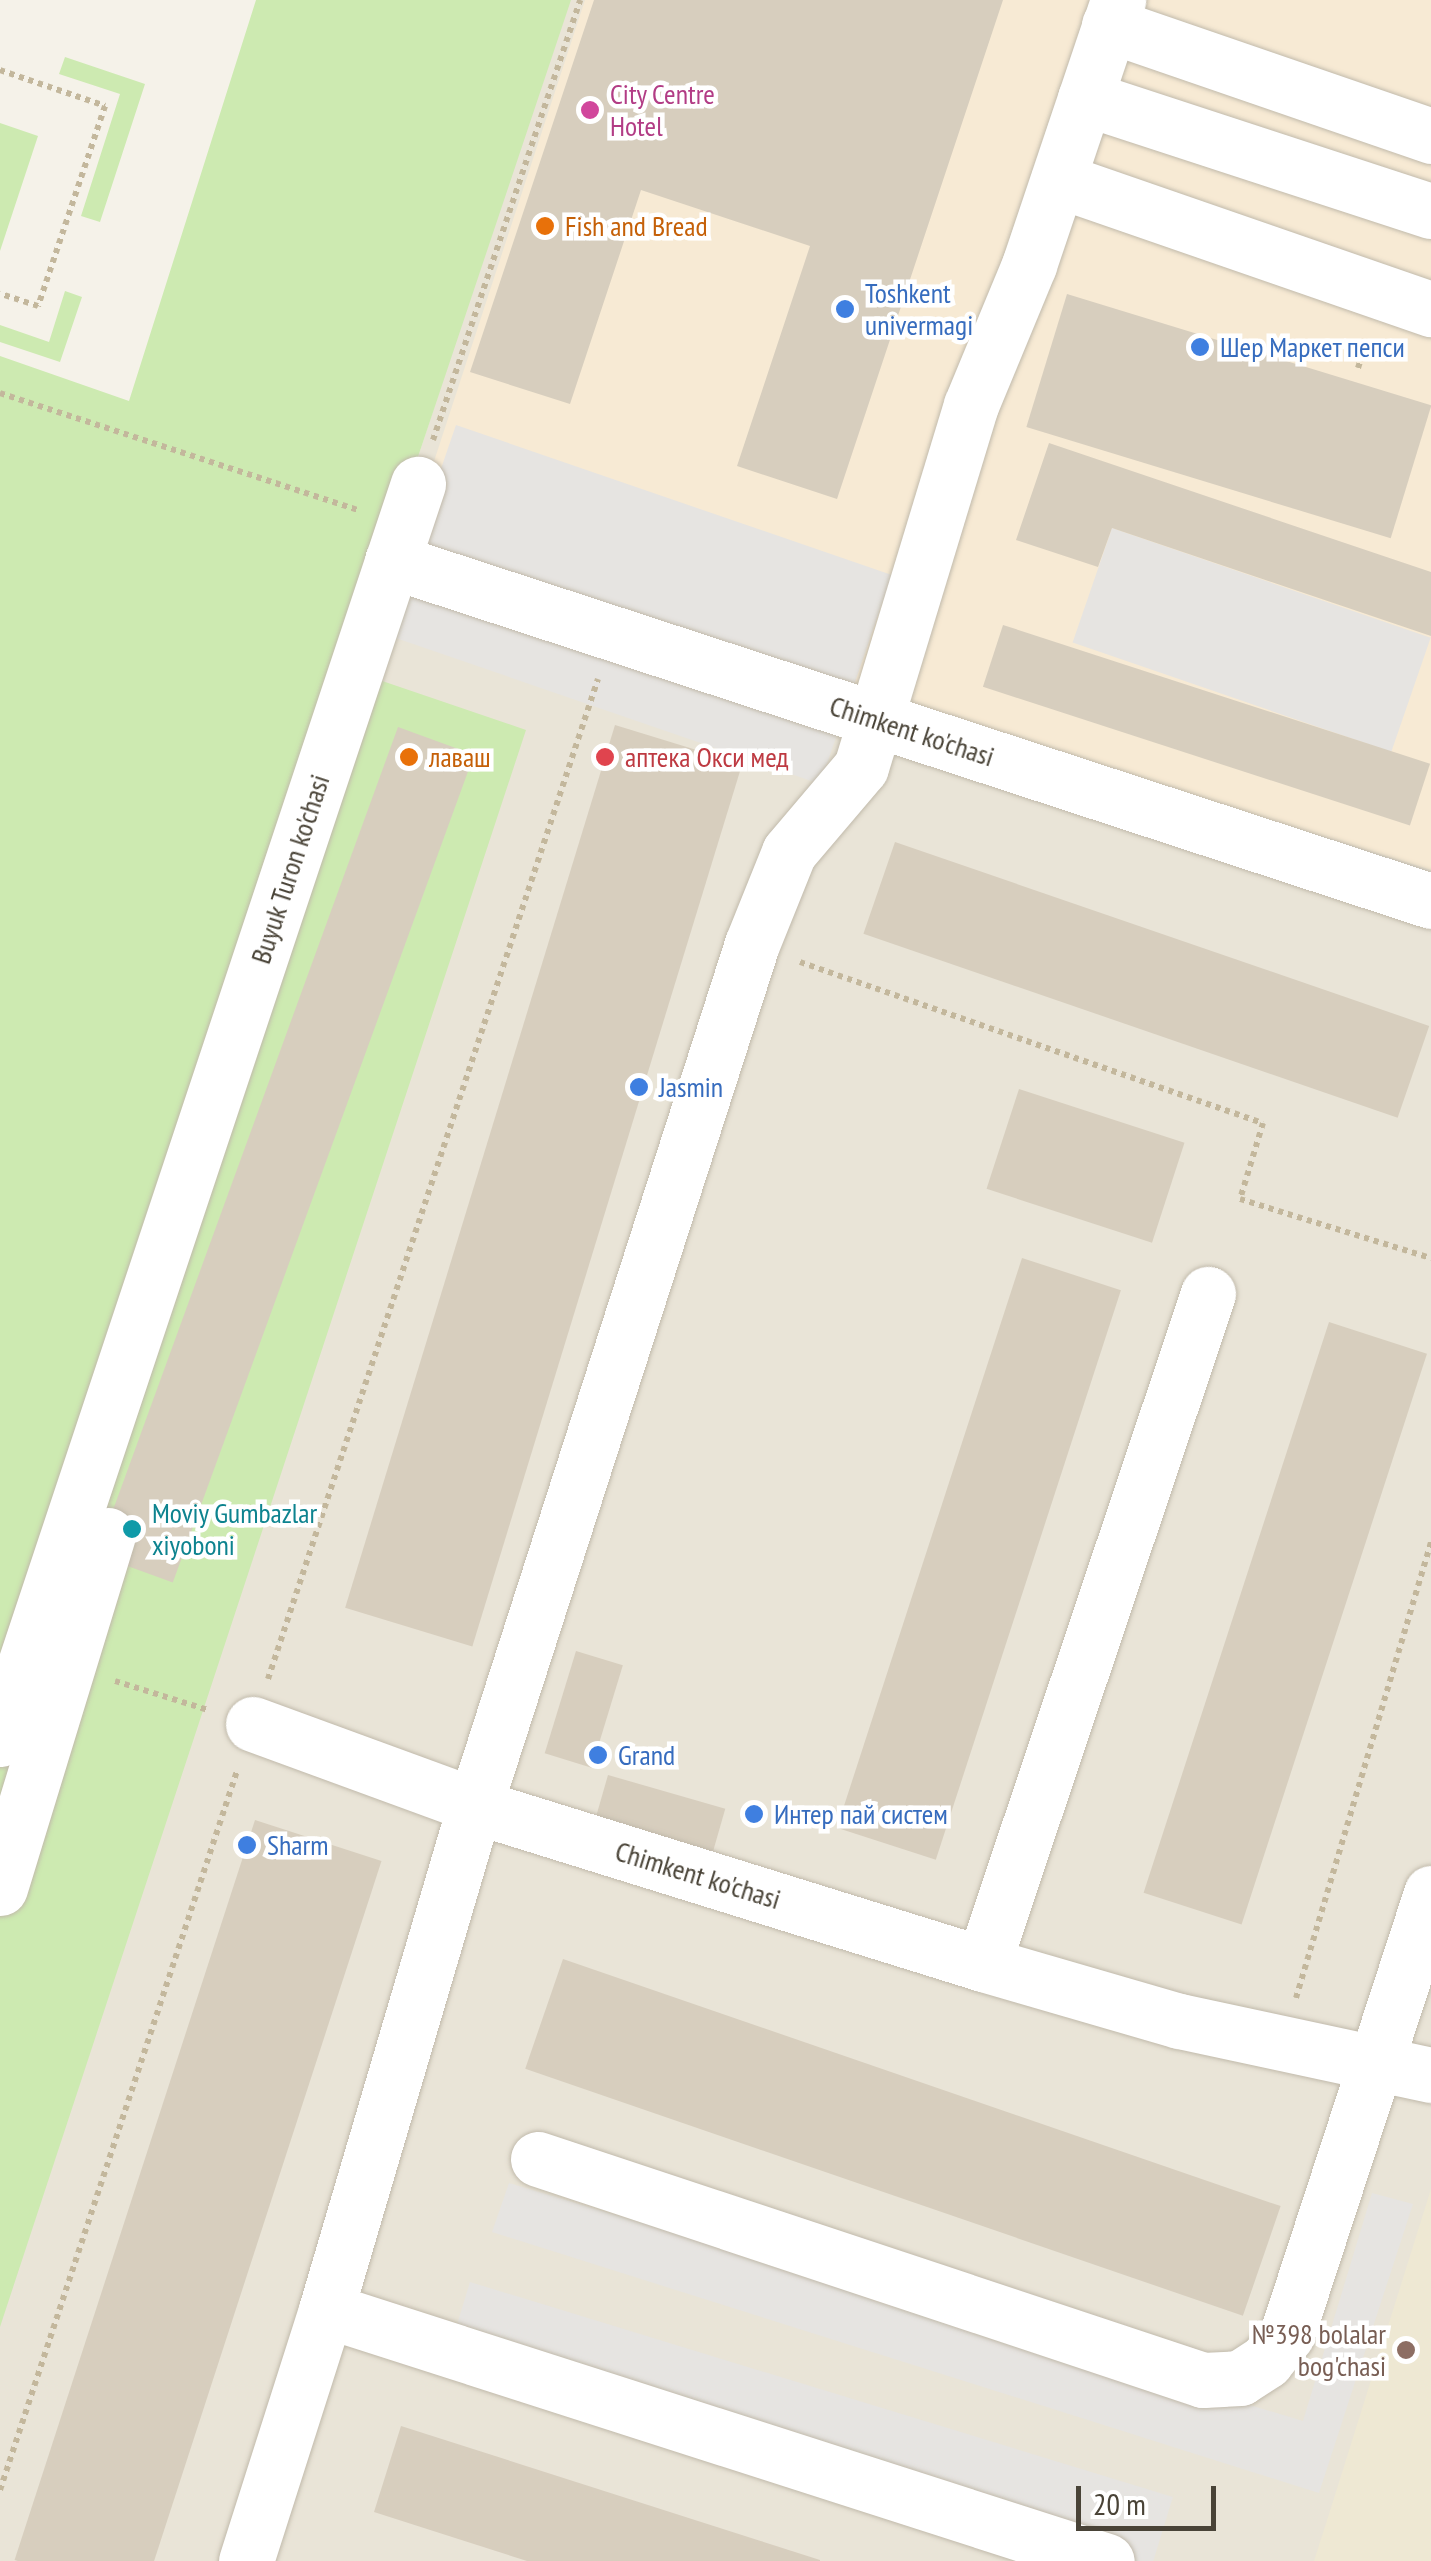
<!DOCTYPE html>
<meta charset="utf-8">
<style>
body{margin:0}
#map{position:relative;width:1431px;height:2561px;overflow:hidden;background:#f5f2e9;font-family:"PT Sans Narrow",sans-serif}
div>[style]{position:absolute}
.residential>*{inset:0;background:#e9e4d7}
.commercial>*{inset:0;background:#f7ead4}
.education>*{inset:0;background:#eee8d3}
.green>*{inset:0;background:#cdeab1}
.parking>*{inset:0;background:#e6e4e1;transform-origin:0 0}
.building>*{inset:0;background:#d7cebe;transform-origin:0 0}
.path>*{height:6px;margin-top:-3px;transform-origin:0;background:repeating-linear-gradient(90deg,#c3b79c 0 5px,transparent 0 10px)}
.roads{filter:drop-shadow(0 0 2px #c1baab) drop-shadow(0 0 2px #c1baab)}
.minor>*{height:55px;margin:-27.5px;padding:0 27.5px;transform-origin:27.5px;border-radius:27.5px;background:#fff}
.dots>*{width:28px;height:28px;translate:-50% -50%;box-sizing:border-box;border:5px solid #fff;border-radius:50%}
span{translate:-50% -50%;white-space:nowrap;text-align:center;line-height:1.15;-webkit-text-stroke:9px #fff;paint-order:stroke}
.hotel-label{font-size:28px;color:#b23c85}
.left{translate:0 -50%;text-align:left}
.food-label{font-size:28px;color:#c56008}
.shop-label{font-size:28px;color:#366cbe}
.street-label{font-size:28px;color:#494337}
.health-label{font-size:28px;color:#be3a42}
.culture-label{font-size:28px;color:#0d838f}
.education-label{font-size:28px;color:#785e54}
.right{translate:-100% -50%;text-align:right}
.scale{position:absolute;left:1076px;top:2486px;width:140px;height:45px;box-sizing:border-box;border:5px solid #494337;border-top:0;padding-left:12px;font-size:30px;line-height:35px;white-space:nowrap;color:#494337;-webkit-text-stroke:8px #fff;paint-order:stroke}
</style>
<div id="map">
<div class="residential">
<div style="clip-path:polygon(567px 0,1431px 0,1431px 2561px,0 2561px,0 1739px)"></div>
</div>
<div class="commercial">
<div style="clip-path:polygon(585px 0,1431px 0,1431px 870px,405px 550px)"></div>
</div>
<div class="education">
<div style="clip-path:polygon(1431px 2189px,1431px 2561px,1314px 2561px,1330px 2511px)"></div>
</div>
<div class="green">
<div style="clip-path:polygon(256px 0,571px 0,347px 669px,526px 730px,0 2327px,0 356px,129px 401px)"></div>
<div style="clip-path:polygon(65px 57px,145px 84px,100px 222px,81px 216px,120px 94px,59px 74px)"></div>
<div style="clip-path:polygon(0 123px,38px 136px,0 251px)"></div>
<div style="clip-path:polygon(65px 291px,82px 297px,60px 362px,0 342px,0 325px,49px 342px)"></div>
</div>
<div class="parking">
<div style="left:456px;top:425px;width:461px;height:221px;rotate:19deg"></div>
<div style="left:1112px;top:528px;width:337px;height:121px;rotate:19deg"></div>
<div style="clip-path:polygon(509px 2183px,1303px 2421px,1372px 2193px,1413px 2204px,1319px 2493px,492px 2232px)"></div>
<div style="left:470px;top:2282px;width:735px;height:76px;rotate:17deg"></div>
</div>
<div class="building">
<div style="clip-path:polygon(594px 0,1003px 0,837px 499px,737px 466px,810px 246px,641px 190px,570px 404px,470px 372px)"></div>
<div style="left:1067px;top:294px;width:381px;height:139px;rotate:17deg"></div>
<div style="clip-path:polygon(1049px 443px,1431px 572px,1431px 636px,1112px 528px,1098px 567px,1016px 540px)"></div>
<div style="left:1003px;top:625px;width:449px;height:65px;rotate:18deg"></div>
<div style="left:615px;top:725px;width:133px;height:923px;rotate:17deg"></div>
<div style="left:398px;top:727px;width:81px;height:881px;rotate:20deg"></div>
<div style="left:895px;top:842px;width:565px;height:97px;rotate:19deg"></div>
<div style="left:1019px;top:1089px;width:174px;height:105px;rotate:18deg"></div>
<div style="left:1022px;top:1258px;width:104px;height:599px;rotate:18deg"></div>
<div style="left:1329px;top:1322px;width:103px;height:600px;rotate:18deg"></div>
<div style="left:576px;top:1651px;width:49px;height:107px;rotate:17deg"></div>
<div style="left:608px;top:1775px;width:122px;height:51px;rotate:16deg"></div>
<div style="left:255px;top:1820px;width:133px;height:778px;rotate:18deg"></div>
<div style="left:563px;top:1959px;width:759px;height:116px;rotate:19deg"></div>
<div style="clip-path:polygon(401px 2426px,820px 2560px,820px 2561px,527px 2561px,374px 2512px)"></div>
</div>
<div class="path">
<div style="left:0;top:70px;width:111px;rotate:18.9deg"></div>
<div style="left:105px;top:106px;width:211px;rotate:108.5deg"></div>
<div style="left:38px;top:306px;width:40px;rotate:-162deg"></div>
<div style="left:1358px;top:368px;width:28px;rotate:-72deg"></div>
<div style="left:0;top:393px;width:379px;rotate:18.1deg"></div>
<div style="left:433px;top:440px;width:464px;rotate:-71.5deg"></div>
<div style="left:800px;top:962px;width:490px;rotate:19.2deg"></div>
<div style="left:1263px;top:1123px;width:79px;rotate:106.8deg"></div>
<div style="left:1240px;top:1199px;width:200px;rotate:17.2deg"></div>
<div style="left:268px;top:1679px;width:1053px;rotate:-71.74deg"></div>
<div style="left:115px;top:1681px;width:97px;rotate:17.3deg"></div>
<div style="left:1296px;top:1998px;width:477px;rotate:-73.5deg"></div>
<div style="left:0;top:2490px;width:757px;rotate:-71.76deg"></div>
</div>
<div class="roads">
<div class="minor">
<div style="left:1109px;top:25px;width:341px;rotate:19deg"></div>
<div style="left:1085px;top:98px;width:364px;rotate:18.1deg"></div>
<div style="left:1058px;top:180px;width:395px;rotate:19.1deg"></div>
<div style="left:392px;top:561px;width:1093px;rotate:18.12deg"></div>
<div style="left:253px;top:1724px;width:257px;rotate:20.1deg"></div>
<div style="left:494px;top:1812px;width:512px;rotate:17.27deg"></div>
<div style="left:983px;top:1964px;width:204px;rotate:16.2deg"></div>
<div style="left:1179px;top:2021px;width:258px;rotate:12.1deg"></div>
<div style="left:0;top:1739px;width:1323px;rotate:-71.58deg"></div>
<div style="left:0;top:1888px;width:369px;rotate:-73deg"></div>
<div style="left:983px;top:1964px;width:707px;rotate:-71.44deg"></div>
<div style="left:538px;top:2159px;width:701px;rotate:18.38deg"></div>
<div style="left:1203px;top:2380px;width:37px;rotate:-3deg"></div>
<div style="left:1240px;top:2378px;width:31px;rotate:-33deg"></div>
<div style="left:1266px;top:2361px;width:34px;rotate:-52deg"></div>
<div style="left:1287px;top:2334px;width:464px;rotate:-71.9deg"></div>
<div style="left:326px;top:2310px;width:820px;rotate:17.82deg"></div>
<div style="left:246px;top:2561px;width:263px;rotate:-72.3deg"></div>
<div style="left:326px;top:2310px;width:527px;rotate:-73.56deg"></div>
<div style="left:475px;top:1805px;width:904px;rotate:-72.17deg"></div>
<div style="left:752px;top:944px;width:99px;rotate:-68.1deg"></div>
<div style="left:789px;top:852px;width:111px;rotate:-49.7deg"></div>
<div style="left:861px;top:767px;width:378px;rotate:-73.1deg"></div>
<div style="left:971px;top:405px;width:152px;rotate:-67.5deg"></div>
<div style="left:1029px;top:265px;width:280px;rotate:-71.4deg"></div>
</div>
</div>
<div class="dots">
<div style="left:590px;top:110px;background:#d1479c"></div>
<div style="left:545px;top:226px;background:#e8710a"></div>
<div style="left:845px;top:309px;background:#3f7fe0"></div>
<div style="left:1200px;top:347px;background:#3f7fe0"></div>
<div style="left:409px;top:757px;background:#e8710a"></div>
<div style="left:605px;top:757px;background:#e0444e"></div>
<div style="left:639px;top:1087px;background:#3f7fe0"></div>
<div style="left:132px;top:1529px;background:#0f9aa8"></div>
<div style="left:598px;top:1755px;background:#3f7fe0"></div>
<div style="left:754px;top:1814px;background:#3f7fe0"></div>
<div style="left:247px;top:1845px;background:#3f7fe0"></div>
<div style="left:1406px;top:2350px;background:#8d6e63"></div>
</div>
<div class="hotel-label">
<span class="left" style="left:610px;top:110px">City Centre<br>Hotel</span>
</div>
<div class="food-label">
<span class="left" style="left:565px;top:226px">Fish and Bread</span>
<span class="left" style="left:429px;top:757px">лаваш</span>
</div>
<div class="shop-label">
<span class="left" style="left:865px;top:309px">Toshkent<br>univermagi</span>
<span class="left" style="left:1220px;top:347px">Шер Маркет пепси</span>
<span class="left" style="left:659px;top:1087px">Jasmin</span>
<span class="left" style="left:618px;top:1755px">Grand</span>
<span class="left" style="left:774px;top:1814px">Интер пай систем</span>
<span class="left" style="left:267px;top:1845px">Sharm</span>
</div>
<div class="street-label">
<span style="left:912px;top:731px;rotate:18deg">Chimkent ko'chasi</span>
<span style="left:290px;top:869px;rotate:-72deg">Buyuk Turon ko'chasi</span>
<span style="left:698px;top:1875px;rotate:17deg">Chimkent ko'chasi</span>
</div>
<div class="health-label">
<span class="left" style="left:625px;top:757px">аптека Окси мед</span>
</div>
<div class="culture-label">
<span class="left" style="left:152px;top:1529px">Moviy Gumbazlar<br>xiyoboni</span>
</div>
<div class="education-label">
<span class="right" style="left:1386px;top:2350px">№398 bolalar<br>bog'chasi</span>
</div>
<div class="scale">20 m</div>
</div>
